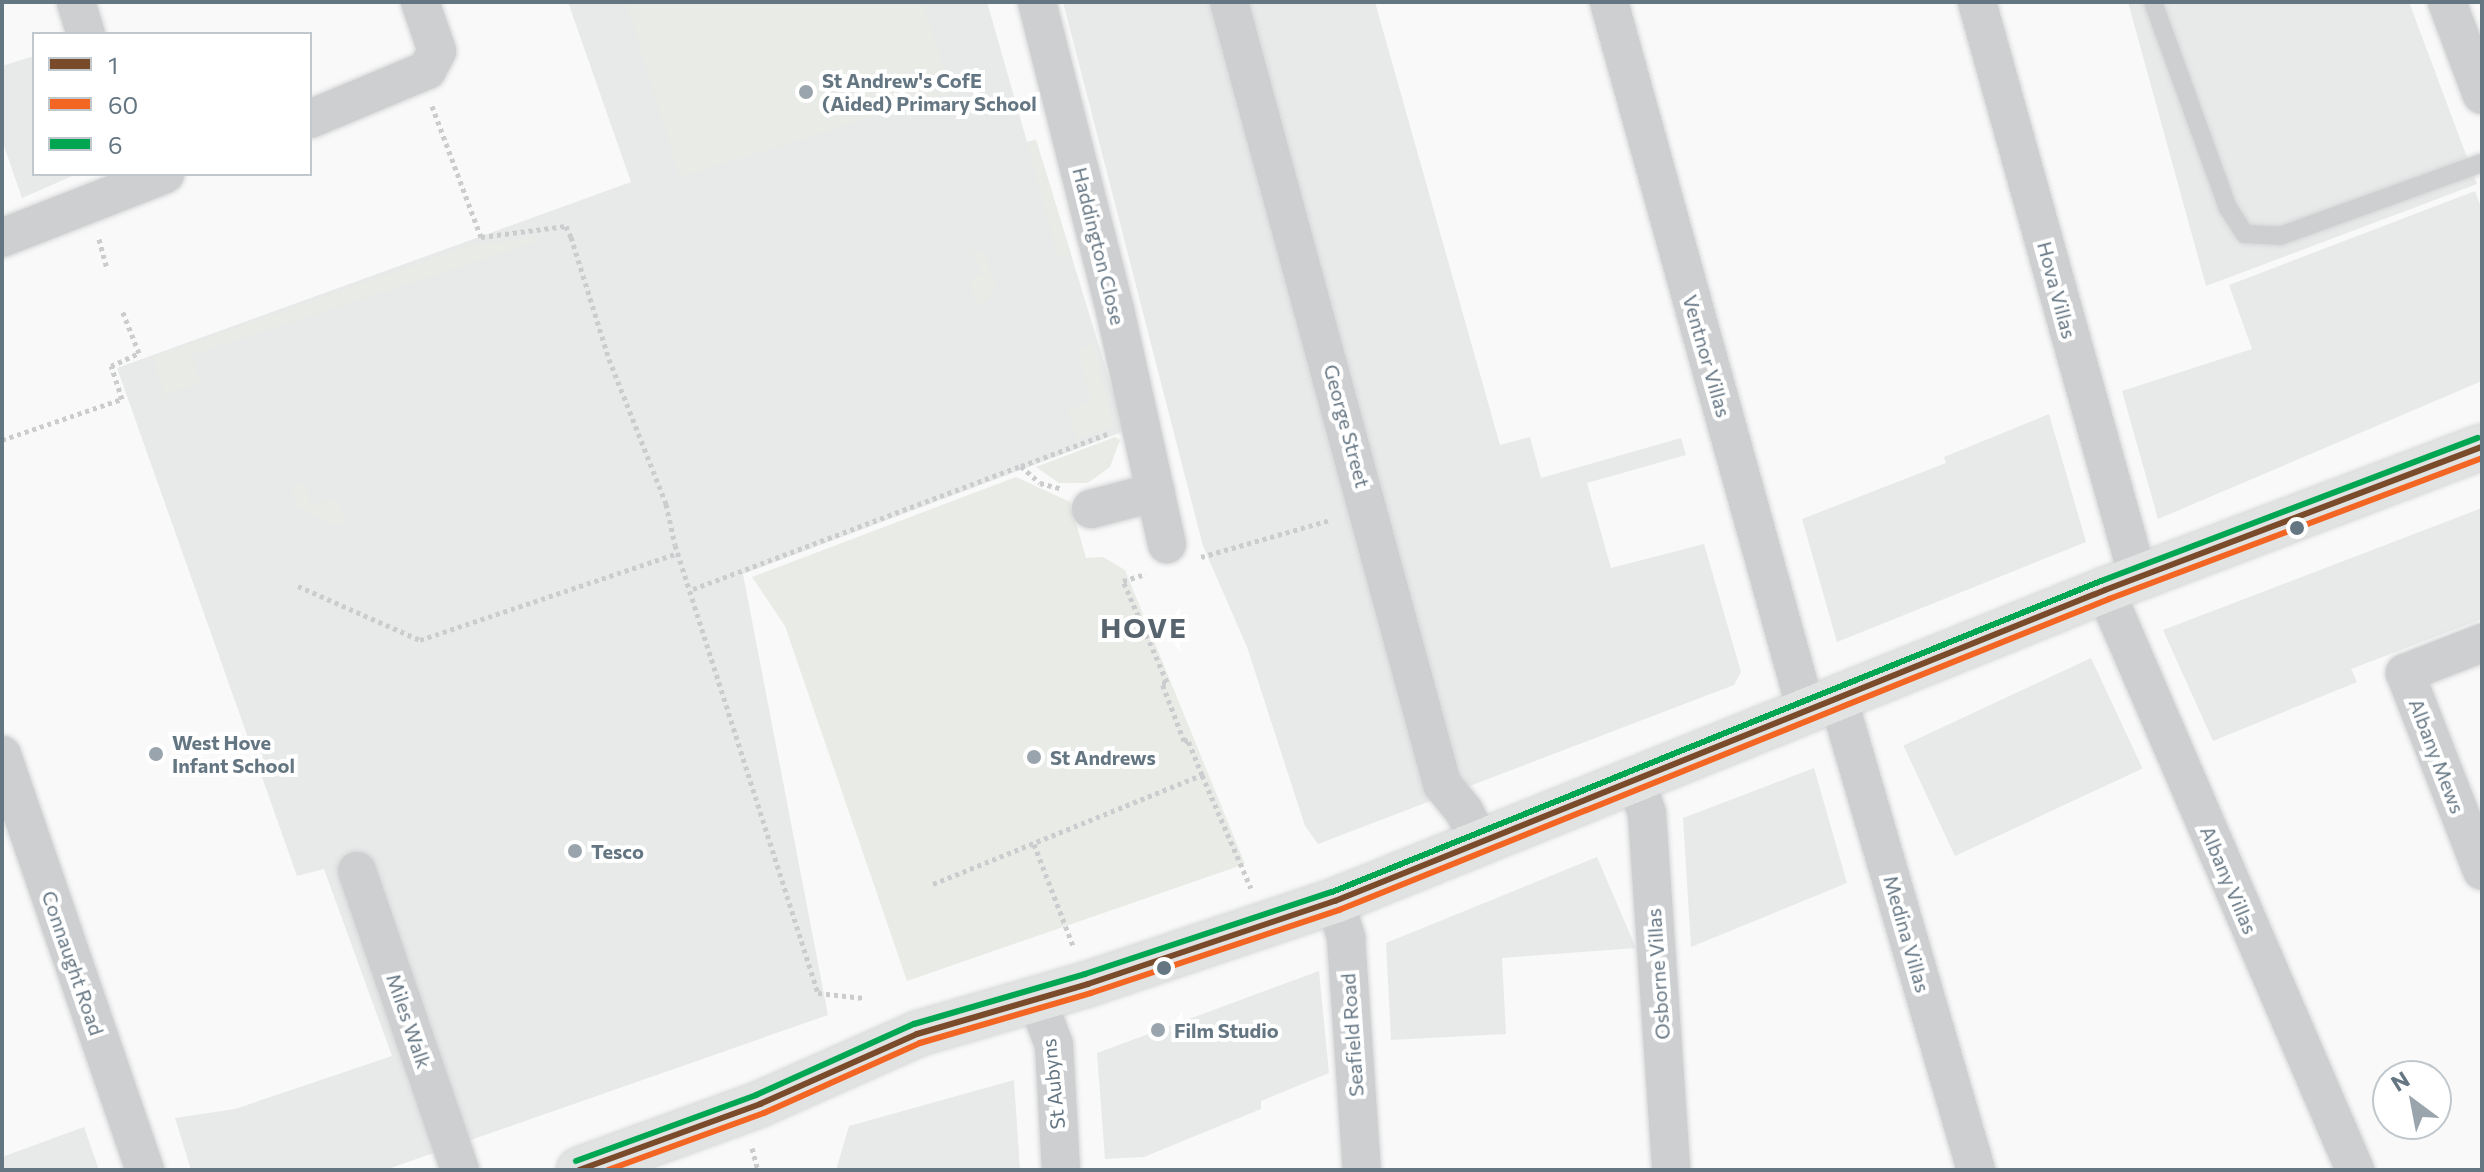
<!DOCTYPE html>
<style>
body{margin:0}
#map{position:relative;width:2484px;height:1172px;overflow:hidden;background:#f9f9f9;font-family:Commissioner,sans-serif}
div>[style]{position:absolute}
.built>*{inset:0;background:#e8e9e9;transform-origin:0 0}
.green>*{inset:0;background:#e8ebe6}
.path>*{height:5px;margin-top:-2.5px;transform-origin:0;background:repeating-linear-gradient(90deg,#cbcccd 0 4px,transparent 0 8px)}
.roads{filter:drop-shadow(0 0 2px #d5d6d7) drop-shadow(0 0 2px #d5d6d7)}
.lane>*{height:18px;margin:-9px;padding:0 9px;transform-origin:9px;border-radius:9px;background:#cecfd0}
.street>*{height:38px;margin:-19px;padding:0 19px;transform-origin:19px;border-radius:19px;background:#cecfd0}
.secondary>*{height:44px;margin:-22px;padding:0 22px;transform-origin:22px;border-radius:22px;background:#e1e2e2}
.bus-1>*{height:6px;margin:-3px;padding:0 3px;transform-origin:3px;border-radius:3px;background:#7a4b2a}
.bus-2>*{height:6px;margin:-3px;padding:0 3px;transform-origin:3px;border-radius:3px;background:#f26522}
.bus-3>*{height:6px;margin:-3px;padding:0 3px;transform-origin:3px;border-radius:3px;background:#00a651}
.dots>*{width:22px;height:22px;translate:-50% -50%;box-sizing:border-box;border:4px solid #fff;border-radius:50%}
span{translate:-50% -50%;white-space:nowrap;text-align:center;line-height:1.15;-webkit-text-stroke:8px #fff;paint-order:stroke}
.poi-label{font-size:20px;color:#657683;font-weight:700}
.left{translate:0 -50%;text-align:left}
.street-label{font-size:20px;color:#657683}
.district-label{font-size:28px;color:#57646e;font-weight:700;letter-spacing:2px}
.frame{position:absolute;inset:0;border:4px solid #657683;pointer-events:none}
.legend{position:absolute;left:32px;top:32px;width:280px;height:144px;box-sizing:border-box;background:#fff;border:2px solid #c1c8cd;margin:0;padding:10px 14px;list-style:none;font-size:24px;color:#657683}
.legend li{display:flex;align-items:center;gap:16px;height:40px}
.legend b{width:40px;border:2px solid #c1c8cd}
.north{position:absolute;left:2372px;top:1060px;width:80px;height:80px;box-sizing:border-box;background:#fff;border:2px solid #c1c8cd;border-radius:50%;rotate:328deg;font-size:22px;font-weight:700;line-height:32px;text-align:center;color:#657683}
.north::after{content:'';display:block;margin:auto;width:28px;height:36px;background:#99a4ac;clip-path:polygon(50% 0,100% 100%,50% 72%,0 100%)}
</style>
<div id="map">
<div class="built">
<div style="clip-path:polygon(568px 2px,987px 2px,1027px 142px,1036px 140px,1125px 431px,743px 574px,828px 1015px,385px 1170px,191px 1170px,175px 1118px,235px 1109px,392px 1056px,324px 869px,297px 876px,117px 368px,631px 182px)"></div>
<div style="clip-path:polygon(1063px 2px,1375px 2px,1500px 445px,1530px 437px,1541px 478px,1681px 438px,1686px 455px,1587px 483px,1611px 568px,1704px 544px,1741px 672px,1734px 685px,1318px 844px,1305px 826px,1247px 647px,1203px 546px)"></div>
<div style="clip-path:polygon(2128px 2px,2409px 2px,2477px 184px,2206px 286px)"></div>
<div style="clip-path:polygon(34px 56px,34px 174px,77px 174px,22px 198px,2px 140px,2px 66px)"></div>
<div style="clip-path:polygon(2475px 191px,2482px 210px,2482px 381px,2158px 519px,2122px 391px,2252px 349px,2229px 285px)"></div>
<div style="clip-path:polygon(2049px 414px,2086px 542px,1837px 642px,1802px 519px,1946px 463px,1944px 457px)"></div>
<div style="clip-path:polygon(2482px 508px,2482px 619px,2351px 669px,2357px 682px,2213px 741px,2163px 630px)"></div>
<div style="left:2091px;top:658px;width:122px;height:207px;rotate:65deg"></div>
<div style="clip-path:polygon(1814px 768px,1847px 883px,1691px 947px,1683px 818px)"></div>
<div style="clip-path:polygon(1597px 857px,1636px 948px,1502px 958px,1506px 1034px,1391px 1040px,1386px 943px)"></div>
<div style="clip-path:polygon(1319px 971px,1329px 1073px,1261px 1101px,1261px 1109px,1144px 1157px,1105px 1159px,1097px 1053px)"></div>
<div style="clip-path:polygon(1014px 1080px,1020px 1170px,836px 1170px,849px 1126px)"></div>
<div style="clip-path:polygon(84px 1127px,99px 1170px,2px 1170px,2px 1157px)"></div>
</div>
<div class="green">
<div style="clip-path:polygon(626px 2px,923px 2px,951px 93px,680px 177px)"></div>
<div style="clip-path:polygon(1036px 140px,1071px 254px,1058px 257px,1027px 142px)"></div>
<div style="clip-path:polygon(536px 237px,542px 240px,191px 355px,200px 382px,164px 396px,153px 357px,471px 245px)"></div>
<div style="clip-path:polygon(972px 250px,986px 253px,995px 286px,989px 300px,977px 306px,969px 280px,982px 274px)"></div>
<div style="clip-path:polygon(1093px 343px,1114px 427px,1076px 439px,1068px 410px,1091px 401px,1078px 350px)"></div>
<div style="clip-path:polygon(1115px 437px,1120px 440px,1110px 467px,1088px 483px,1059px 483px,1036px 467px)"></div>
<div style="clip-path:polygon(1016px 477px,1070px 502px,1086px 558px,1103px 557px,1125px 570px,1245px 864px,907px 981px,785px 626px,752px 577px)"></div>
<div style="clip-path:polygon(303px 480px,312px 506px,337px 498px,346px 523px,334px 526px,297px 508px,292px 491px)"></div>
</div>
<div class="path">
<div style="left:432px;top:106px;width:140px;rotate:69.5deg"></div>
<div style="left:481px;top:237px;width:86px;rotate:-7.4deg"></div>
<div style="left:566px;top:226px;width:12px;rotate:66deg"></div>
<div style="left:571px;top:237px;width:128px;rotate:72.7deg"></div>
<div style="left:609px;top:359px;width:156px;rotate:68.5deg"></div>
<div style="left:666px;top:504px;width:42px;rotate:77.6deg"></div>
<div style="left:675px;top:545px;width:470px;rotate:72.3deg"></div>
<div style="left:818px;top:993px;width:46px;rotate:6.2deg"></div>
<div style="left:99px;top:239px;width:31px;rotate:75deg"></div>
<div style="left:2px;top:440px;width:127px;rotate:-18.9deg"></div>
<div style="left:122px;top:399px;width:35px;rotate:-108deg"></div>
<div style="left:111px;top:366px;width:31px;rotate:-25deg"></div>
<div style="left:139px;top:353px;width:46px;rotate:-111.6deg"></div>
<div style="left:1021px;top:466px;width:92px;rotate:-20.4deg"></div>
<div style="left:1201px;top:557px;width:134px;rotate:-16deg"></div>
<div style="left:298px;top:586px;width:133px;rotate:23.9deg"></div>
<div style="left:420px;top:640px;width:272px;rotate:-18.6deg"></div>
<div style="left:693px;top:589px;width:350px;rotate:-20.6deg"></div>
<div style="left:1021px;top:466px;width:25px;rotate:42deg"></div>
<div style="left:1040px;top:483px;width:23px;rotate:15deg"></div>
<div style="left:1202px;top:775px;width:123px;rotate:66.6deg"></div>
<div style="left:1034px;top:844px;width:111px;rotate:69deg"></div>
<div style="left:933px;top:884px;width:290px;rotate:-22.1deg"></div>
<div style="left:1202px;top:775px;width:38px;rotate:-112deg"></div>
<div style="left:1188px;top:740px;width:4px;rotate:166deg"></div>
<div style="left:1184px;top:741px;width:62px;rotate:-110.8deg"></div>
<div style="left:1162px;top:683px;width:5px;rotate:-11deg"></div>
<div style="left:1167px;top:682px;width:110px;rotate:-113.5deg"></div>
<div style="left:1123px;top:581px;width:24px;rotate:-17deg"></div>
<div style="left:752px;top:1148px;width:23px;rotate:75deg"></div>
</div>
<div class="roads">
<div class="lane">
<div style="left:2153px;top:2px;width:219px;rotate:70deg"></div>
<div style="left:2228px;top:208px;width:31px;rotate:57deg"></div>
<div style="left:2245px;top:234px;width:35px;rotate:3deg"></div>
<div style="left:2280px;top:236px;width:215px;rotate:-19.9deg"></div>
</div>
<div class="street">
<div style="left:76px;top:2px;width:34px;rotate:73deg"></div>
<div style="left:1037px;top:2px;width:318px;rotate:75.8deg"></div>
<div style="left:1115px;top:310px;width:240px;rotate:77.5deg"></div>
<div style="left:1229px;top:2px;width:810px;rotate:74.76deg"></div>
<div style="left:1442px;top:784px;width:35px;rotate:51deg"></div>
<div style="left:1464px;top:811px;width:36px;rotate:63deg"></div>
<div style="left:1609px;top:2px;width:735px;rotate:74.45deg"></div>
<div style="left:1977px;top:2px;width:597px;rotate:74.36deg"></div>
<div style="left:2447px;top:2px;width:99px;rotate:69.4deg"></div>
<div style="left:310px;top:119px;width:127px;rotate:-22.7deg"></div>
<div style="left:427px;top:70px;width:21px;rotate:-62deg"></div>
<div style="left:437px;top:51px;width:52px;rotate:-109.1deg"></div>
<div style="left:2px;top:238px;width:175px;rotate:-21.4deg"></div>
<div style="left:1091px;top:509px;width:67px;rotate:-14.7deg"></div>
<div style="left:2105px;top:590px;width:632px;rotate:66.68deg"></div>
<div style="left:2482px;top:643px;width:83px;rotate:158.7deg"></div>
<div style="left:2405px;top:673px;width:212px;rotate:68.7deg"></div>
<div style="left:1838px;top:698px;width:492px;rotate:73.7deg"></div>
<div style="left:2px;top:755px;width:439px;rotate:71deg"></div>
<div style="left:1636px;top:780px;width:36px;rotate:72deg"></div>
<div style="left:1647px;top:814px;width:357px;rotate:86.1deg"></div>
<div style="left:357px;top:871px;width:316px;rotate:71deg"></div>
<div style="left:1335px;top:901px;width:39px;rotate:73deg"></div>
<div style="left:1346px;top:938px;width:233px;rotate:86.1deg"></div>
<div style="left:1037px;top:1000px;width:48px;rotate:69.3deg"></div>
<div style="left:1054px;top:1045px;width:125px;rotate:86.8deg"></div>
</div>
<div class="secondary">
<div style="left:579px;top:1170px;width:193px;rotate:-20deg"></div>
<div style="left:760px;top:1104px;width:172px;rotate:-24deg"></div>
<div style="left:917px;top:1034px;width:178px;rotate:-16.3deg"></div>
<div style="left:1088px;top:984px;width:261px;rotate:-18.6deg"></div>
<div style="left:1335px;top:901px;width:830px;rotate:-21.99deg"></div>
<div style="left:2105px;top:590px;width:403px;rotate:-20.8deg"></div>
</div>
</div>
<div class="bus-1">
<div style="left:579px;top:1170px;width:193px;rotate:-20deg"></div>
<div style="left:760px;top:1104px;width:172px;rotate:-24deg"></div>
<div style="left:917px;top:1034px;width:178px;rotate:-16.3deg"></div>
<div style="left:1088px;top:984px;width:261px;rotate:-18.6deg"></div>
<div style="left:1335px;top:901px;width:830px;rotate:-21.99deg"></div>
<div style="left:2105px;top:590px;width:403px;rotate:-20.8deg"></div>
</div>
<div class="bus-2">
<div style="left:608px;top:1170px;width:166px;rotate:-20.1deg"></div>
<div style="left:764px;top:1113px;width:171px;rotate:-24.2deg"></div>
<div style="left:920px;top:1043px;width:178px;rotate:-16.3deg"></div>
<div style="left:1091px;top:993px;width:262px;rotate:-18.5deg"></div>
<div style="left:1339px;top:910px;width:830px;rotate:-21.99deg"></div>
<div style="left:2109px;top:599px;width:399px;rotate:-20.7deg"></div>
</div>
<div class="bus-3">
<div style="left:576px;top:1161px;width:192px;rotate:-20.1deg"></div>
<div style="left:756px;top:1095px;width:173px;rotate:-24.2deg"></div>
<div style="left:914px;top:1024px;width:178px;rotate:-16.3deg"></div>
<div style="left:1085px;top:974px;width:260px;rotate:-18.4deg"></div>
<div style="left:1332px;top:892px;width:830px;rotate:-22.02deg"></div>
<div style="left:2101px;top:581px;width:403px;rotate:-20.8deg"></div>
</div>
<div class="dots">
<div style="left:806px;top:92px;background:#99a4ac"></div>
<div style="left:2297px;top:528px;background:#657683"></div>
<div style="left:156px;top:754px;background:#99a4ac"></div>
<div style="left:1034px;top:757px;background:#99a4ac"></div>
<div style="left:575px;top:851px;background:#99a4ac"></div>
<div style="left:1164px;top:968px;background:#657683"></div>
<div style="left:1158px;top:1030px;background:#99a4ac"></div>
</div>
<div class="poi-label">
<span class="left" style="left:822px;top:92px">St Andrew's CofE<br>(Aided) Primary School</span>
<span class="left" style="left:172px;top:754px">West Hove<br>Infant School</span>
<span class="left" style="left:1050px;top:757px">St Andrews</span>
<span class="left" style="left:591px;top:851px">Tesco</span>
<span class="left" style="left:1174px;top:1030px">Film Studio</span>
</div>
<div class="street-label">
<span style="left:1099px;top:246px;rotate:76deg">Haddington Close</span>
<span style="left:2057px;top:290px;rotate:75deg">Hova Villas</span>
<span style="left:1707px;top:356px;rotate:74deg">Ventnor Villas</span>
<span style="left:1347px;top:426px;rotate:75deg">George Street</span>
<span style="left:2437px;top:756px;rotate:69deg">Albany Mews</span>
<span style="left:2229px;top:880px;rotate:67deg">Albany Villas</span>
<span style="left:1907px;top:934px;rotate:74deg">Medina Villas</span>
<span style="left:73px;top:963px;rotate:71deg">Connaught Road</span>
<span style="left:1658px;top:974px;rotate:-94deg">Osborne Villas</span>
<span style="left:409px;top:1021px;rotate:71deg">Miles Walk</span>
<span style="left:1352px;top:1035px;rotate:-94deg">Seafield Road</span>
<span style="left:1053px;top:1084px;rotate:-96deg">St Aubyns</span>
</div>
<div class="district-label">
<span style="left:1144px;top:627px">HOVE</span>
</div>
<div class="frame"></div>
<ul class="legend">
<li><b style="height:10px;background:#7a4b2a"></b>1</li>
<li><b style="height:10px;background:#f26522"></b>60</li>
<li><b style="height:10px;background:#00a651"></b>6</li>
</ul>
<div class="north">N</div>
</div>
